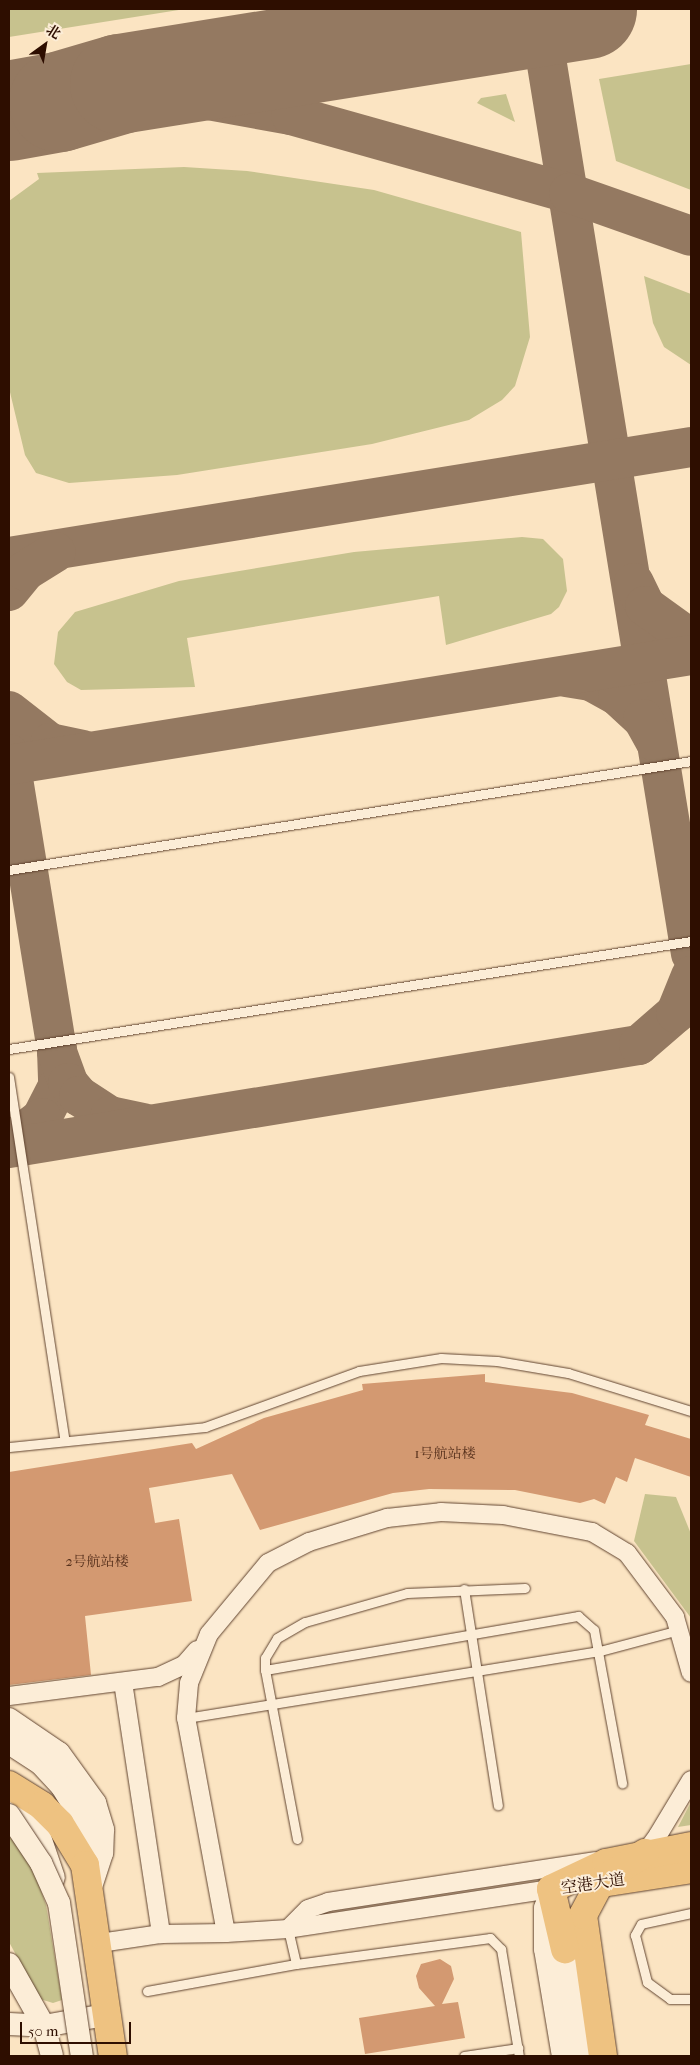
<!DOCTYPE html>
<html>
<head>
<meta charset="utf-8">
<style>
	body { margin:0 }
	#map { position:relative; width:700px; height:2065px; overflow:hidden; background:#fbe4c2; font-family:"IM FELL French Canon","Noto Serif SC",serif }
	div>[style] { position:absolute }
	[style*='--x'] { left:calc(var(--x)*1px); top:calc(var(--y)*1px); width:calc(var(--w)*1px); rotate:calc(var(--a)*1deg) }
	.green>* { inset:0; background:#c7c28e }
	.taxiway>* { height:40px; margin:-20px; padding:0 20px; transform-origin:20px; border-radius:20px; background:#947961 }
	.runway>* { height:100px; margin:-50px; padding:0 50px; transform-origin:50px; border-radius:50px; background:#947961 }
	.building>* { inset:0; background:#d39971 }
	.roads { filter:drop-shadow(0 0 1px #614430) drop-shadow(0 0 1px #614430) }
	.service>* { height:9px; margin:-4.5px; padding:0 4.5px; transform-origin:4.5px; border-radius:4.5px; background:#fcedd7 }
	.minor>* { height:18px; margin:-9px; padding:0 9px; transform-origin:9px; border-radius:9px; background:#fcedd7 }
	.tertiary>* { height:22px; margin:-11px; padding:0 11px; transform-origin:11px; border-radius:11px; background:#fcedd7 }
	.secondary>* { height:25px; margin:-12.5px; padding:0 12.5px; transform-origin:12.5px; border-radius:12.5px; background:#fcedd7 }
	.primary>* { height:28px; margin:-14px; padding:0 14px; transform-origin:14px; border-radius:14px; background:#eec281 }
	.trunk>* { height:28px; margin:-14px; padding:0 14px; transform-origin:14px; border-radius:14px; background:#eec281 }
	.motorway>* { height:28px; margin:-14px; padding:0 14px; transform-origin:14px; border-radius:14px; background:#eec281 }
	.bridges { filter:drop-shadow(0 0 1px #614430) drop-shadow(0 0 1px #614430) }
	.tertiary-bridge>* { height:22px; margin:-11px; padding:0 11px; transform-origin:11px; border-radius:11px; background:#fcedd7 }
	span { translate:-50% -50%; white-space:nowrap; text-align:center; line-height:1.15; -webkit-text-stroke:4px #fcedd7; paint-order:stroke }
	.number-label { font-size:14px; color:#57311c }
	.number-label span { -webkit-text-stroke-width:0 }
	.street-label { font-size:16px; color:#2e0e00 }
	.frame { position:absolute; inset:0; border:10px solid #2e0e00; pointer-events:none }
	.north { position:absolute; left:20px; top:20px; width:50px; height:50px; -webkit-text-stroke:4px #fcedd7; paint-order:stroke; rotate:32deg; font-size:14px; font-weight:700; line-height:20px; text-align:center; color:#2e0e00 }
	.north::after { content:''; display:block; margin:auto; width:18px; height:22px; background:#2e0e00; clip-path:polygon(50% 0,100% 100%,50% 72%,0 100%) }
	.scale { position:absolute; left:20px; top:2022px; width:111px; height:22px; box-sizing:border-box; border:2px solid #2e0e00; border-top:0; padding-left:6px; font-size:15px; line-height:18px; white-space:nowrap; color:#2e0e00; -webkit-text-stroke:4px #fcedd7; paint-order:stroke }
</style>
</head>
<body>
<div id="map">
	<div class="green">
		<i style="clip-path:polygon(9px 9px,185px 9px,9px 37px)"></i>
		<i style="clip-path:polygon(691px 64px,691px 190px,616px 161px,599px 79px)"></i>
		<i style="clip-path:polygon(506px 94px,515px 122px,477px 103px,481px 98px)"></i>
		<i style="clip-path:polygon(184px 167px,247px 171px,374px 190px,521px 232px,530px 337px,515px 386px,502px 400px,469px 420px,372px 444px,177px 475px,69px 483px,36px 473px,25px 455px,9px 388px,9px 201px,39px 179px,37px 173px)"></i>
		<i style="clip-path:polygon(644px 276px,691px 294px,691px 365px,664px 347px,653px 323px)"></i>
		<i style="clip-path:polygon(522px 537px,543px 539px,563px 559px,567px 591px,559px 607px,551px 614px,446px 645px,439px 596px,187px 638px,195px 687px,81px 690px,67px 682px,54px 664px,58px 632px,75px 612px,179px 581px,354px 552px)"></i>
		<i style="clip-path:polygon(645px 1494px,676px 1497px,691px 1534px,691px 1618px,634px 1541px)"></i>
		<i style="clip-path:polygon(691px 1802px,691px 1825px,678px 1827px)"></i>
		<i style="clip-path:polygon(9px 1827px,36px 1876px,46px 1905px,62px 2000px,53px 2003px,40px 1999px,9px 1942px)"></i>
	</div>
	<div class="taxiway">
		<i style="--x:538;--y:9;--w:957;--a:80.8"></i>
		<i style="--x:120;--y:84;--w:174;--a:10.3"></i>
		<i style="--x:291;--y:115;--w:289;--a:15.7"></i>
		<i style="--x:569;--y:193;--w:129;--a:19.4"></i>
		<i style="--x:9;--y:122;--w:54;--a:-21.8"></i>
		<i style="--x:9;--y:557;--w:691;--a:-9.16"></i>
		<i style="--x:634;--y:583;--w:25;--a:64"></i>
		<i style="--x:645;--y:606;--w:57;--a:35.7"></i>
		<i style="--x:9;--y:591;--w:26;--a:-51"></i>
		<i style="--x:25;--y:571;--w:36;--a:-32"></i>
		<i style="--x:566;--y:677;--w:25;--a:9"></i>
		<i style="--x:591;--y:681;--w:31;--a:29"></i>
		<i style="--x:618;--y:696;--w:34;--a:43"></i>
		<i style="--x:643;--y:719;--w:26;--a:61"></i>
		<i style="--x:9;--y:711;--w:52;--a:38"></i>
		<i style="--x:50;--y:743;--w:34;--a:12"></i>
		<i style="--x:9;--y:754;--w:300;--a:80.8"></i>
		<i style="--x:57;--y:1050;--w:36;--a:88"></i>
		<i style="--x:58;--y:1086;--w:36;--a:117"></i>
		<i style="--x:42;--y:1118;--w:41;--a:142.9"></i>
		<i style="--x:9;--y:765;--w:691;--a:-9.16"></i>
		<i style="--x:57;--y:1052;--w:33;--a:70"></i>
		<i style="--x:68;--y:1083;--w:17;--a:50"></i>
		<i style="--x:79;--y:1096;--w:37;--a:33"></i>
		<i style="--x:110;--y:1116;--w:35;--a:12"></i>
		<i style="--x:9;--y:1148;--w:638;--a:-9.29"></i>
		<i style="--x:639;--y:1045;--w:49;--a:-40.9"></i>
		<i style="--x:676;--y:1013;--w:40;--a:-68"></i>
	</div>
	<div class="runway">
		<i style="--x:9;--y:111;--w:51;--a:-10.2"></i>
		<i style="--x:59;--y:102;--w:64;--a:-16.4"></i>
		<i style="--x:120;--y:84;--w:473;--a:-9.1"></i>
	</div>
	<div class="building">
		<i style="clip-path:polygon(485px 1374px,485px 1382px,572px 1393px,649px 1415px,645px 1425px,691px 1439px,691px 1477px,635px 1458px,627px 1482px,616px 1477px,605px 1504px,594px 1499px,580px 1503px,515px 1490px,429px 1489px,393px 1493px,260px 1530px,232px 1474px,149px 1488px,155px 1523px,179px 1519px,192px 1601px,85px 1616px,91px 1675px,9px 1685px,9px 1472px,192px 1443px,196px 1449px,264px 1418px,363px 1390px,362px 1384px)"></i>
		<i style="clip-path:polygon(440px 1959px,451px 1966px,454px 1979px,442px 2004px,458px 2002px,465px 2038px,365px 2054px,359px 2018px,435px 2006px,419px 1988px,416px 1976px,421px 1964px)"></i>
	</div>
	<div class="roads">
		<div class="service">
			<i style="--x:9;--y:870;--w:691;--a:-9.08"></i>
			<i style="--x:9;--y:1049;--w:690;--a:-9"></i>
			<i style="--x:9;--y:1077;--w:368;--a:81.3"></i>
			<i style="--x:9;--y:1447;--w:197;--a:-5.8"></i>
			<i style="--x:205;--y:1427;--w:164;--a:-20"></i>
			<i style="--x:359;--y:1371;--w:83;--a:-9"></i>
			<i style="--x:441;--y:1358;--w:56;--a:3.1"></i>
			<i style="--x:497;--y:1361;--w:72;--a:9.6"></i>
			<i style="--x:568;--y:1373;--w:129;--a:17.2"></i>
			<i style="--x:464;--y:1589;--w:219;--a:81.1"></i>
			<i style="--x:265;--y:1670;--w:318;--a:-9.8"></i>
			<i style="--x:578;--y:1616;--w:21;--a:41"></i>
			<i style="--x:594;--y:1630;--w:156;--a:79.6"></i>
			<i style="--x:186;--y:1718;--w:419;--a:-9.2"></i>
			<i style="--x:600;--y:1651;--w:82;--a:-14.9"></i>
			<i style="--x:297;--y:1839;--w:172;--a:-100.7"></i>
			<i style="--x:265;--y:1670;--w:12;--a:-90"></i>
			<i style="--x:265;--y:1658;--w:23;--a:-59"></i>
			<i style="--x:277;--y:1638;--w:32;--a:-30"></i>
			<i style="--x:305;--y:1622;--w:106;--a:-15.9"></i>
			<i style="--x:407;--y:1593;--w:118;--a:-2.4"></i>
			<i style="--x:691;--y:1913;--w:51;--a:167.6"></i>
			<i style="--x:641;--y:1924;--w:13;--a:119"></i>
			<i style="--x:635;--y:1935;--w:49;--a:75.7"></i>
			<i style="--x:647;--y:1982;--w:29;--a:36"></i>
			<i style="--x:670;--y:1999;--w:21;--a:0"></i>
			<i style="--x:288;--y:1929;--w:36;--a:77"></i>
			<i style="--x:296;--y:1964;--w:196;--a:-7.6"></i>
			<i style="--x:490;--y:1938;--w:16;--a:45"></i>
			<i style="--x:501;--y:1949;--w:109;--a:80.5"></i>
			<i style="--x:147;--y:1991;--w:151;--a:-10.3"></i>
			<i style="--x:464;--y:2056;--w:55;--a:-8.4"></i>
		</div>
		<div class="minor">
			<i style="--x:123;--y:1682;--w:255;--a:81.4"></i>
			<i style="--x:161;--y:1934;--w:65;--a:-0.9"></i>
			<i style="--x:9;--y:1696;--w:150;--a:-7.3"></i>
			<i style="--x:158;--y:1677;--w:29;--a:-25"></i>
			<i style="--x:184;--y:1665;--w:20;--a:-49"></i>
			<i style="--x:638;--y:1854;--w:7;--a:-8"></i>
			<i style="--x:645;--y:1853;--w:22;--a:-54"></i>
			<i style="--x:658;--y:1835;--w:64;--a:-59"></i>
			<i style="--x:551;--y:1889;--w:266;--a:171.4"></i>
			<i style="--x:288;--y:1929;--w:62;--a:176.3"></i>
			<i style="--x:226;--y:1933;--w:219;--a:-100.5"></i>
			<i style="--x:186;--y:1718;--w:35;--a:-85"></i>
			<i style="--x:189;--y:1683;--w:53;--a:-67.8"></i>
			<i style="--x:209;--y:1634;--w:92;--a:-50.3"></i>
			<i style="--x:268;--y:1563;--w:46;--a:-27.1"></i>
			<i style="--x:309;--y:1542;--w:82;--a:-17.1"></i>
			<i style="--x:387;--y:1518;--w:54;--a:-6.3"></i>
			<i style="--x:441;--y:1512;--w:62;--a:2.8"></i>
			<i style="--x:503;--y:1515;--w:91;--a:10.8"></i>
			<i style="--x:592;--y:1532;--w:41;--a:31"></i>
			<i style="--x:627;--y:1553;--w:80;--a:53.1"></i>
			<i style="--x:675;--y:1617;--w:58;--a:74.1"></i>
			<i style="--x:288;--y:1929;--w:28;--a:-45"></i>
			<i style="--x:308;--y:1909;--w:21;--a:-19"></i>
			<i style="--x:328;--y:1902;--w:270;--a:-8.7"></i>
			<i style="--x:100;--y:1943;--w:62;--a:-8.4"></i>
		</div>
		<div class="tertiary">
			<i style="--x:9;--y:1719;--w:60;--a:34.2"></i>
			<i style="--x:59;--y:1753;--w:62;--a:54.2"></i>
			<i style="--x:95;--y:1803;--w:28;--a:73"></i>
			<i style="--x:103;--y:1830;--w:23;--a:92"></i>
			<i style="--x:102;--y:1853;--w:35;--a:108"></i>
			<i style="--x:9;--y:1743;--w:37;--a:33"></i>
			<i style="--x:40;--y:1763;--w:33;--a:47"></i>
			<i style="--x:62;--y:1787;--w:47;--a:58"></i>
			<i style="--x:87;--y:1827;--w:25;--a:78"></i>
			<i style="--x:9;--y:1792;--w:52;--a:54.5"></i>
			<i style="--x:39;--y:1834;--w:46;--a:71.2"></i>
			<i style="--x:551;--y:1890;--w:19;--a:108"></i>
			<i style="--x:545;--y:1908;--w:41;--a:90"></i>
			<i style="--x:545;--y:1949;--w:109;--a:80.5"></i>
			<i style="--x:9;--y:1964;--w:71;--a:60.6"></i>
			<i style="--x:44;--y:2026;--w:31;--a:75"></i>
			<i style="--x:9;--y:2024;--w:35;--a:3"></i>
			<i style="--x:44;--y:2026;--w:62;--a:-10.2"></i>
		</div>
		<div class="secondary">
			<i style="--x:565;--y:1949;--w:109;--a:80.5"></i>
		</div>
		<div class="primary">
			<i style="--x:602;--y:1883;--w:90;--a:-8.9"></i>
			<i style="--x:551;--y:1889;--w:61;--a:-25.3"></i>
			<i style="--x:606;--y:1863;--w:87;--a:-11.3"></i>
			<i style="--x:603;--y:2056;--w:142;--a:-98.1"></i>
			<i style="--x:583;--y:1915;--w:40;--a:-62"></i>
			<i style="--x:602;--y:1880;--w:51;--a:-32.1"></i>
		</div>
		<div class="trunk">
			<i style="--x:9;--y:1785;--w:39;--a:32"></i>
			<i style="--x:42;--y:1806;--w:25;--a:45"></i>
			<i style="--x:60;--y:1824;--w:48;--a:58.6"></i>
			<i style="--x:85;--y:1865;--w:193;--a:81.7"></i>
		</div>
		<div class="motorway">
			<i style="--x:551;--y:1889;--w:62;--a:76.9"></i>
		</div>
	</div>
	<div class="bridges">
		<div class="tertiary-bridge">
			<i style="--x:9;--y:1815;--w:58;--a:56.3"></i>
			<i style="--x:41;--y:1863;--w:44;--a:65.8"></i>
			<i style="--x:59;--y:1903;--w:155;--a:81.5"></i>
		</div>
	</div>
	<div class="number-label">
		<span style="left:445px;top:1454px">1号航站楼</span>
		<span style="left:97px;top:1562px">2号航站楼</span>
	</div>
	<div class="street-label">
		<span style="left:593px;top:1884px;rotate:-8deg">空港大道</span>
	</div>
	<div class="frame"></div>
	<div class="north">北</div>
	<div class="scale">50 m</div>
</div>
</body>
</html>
